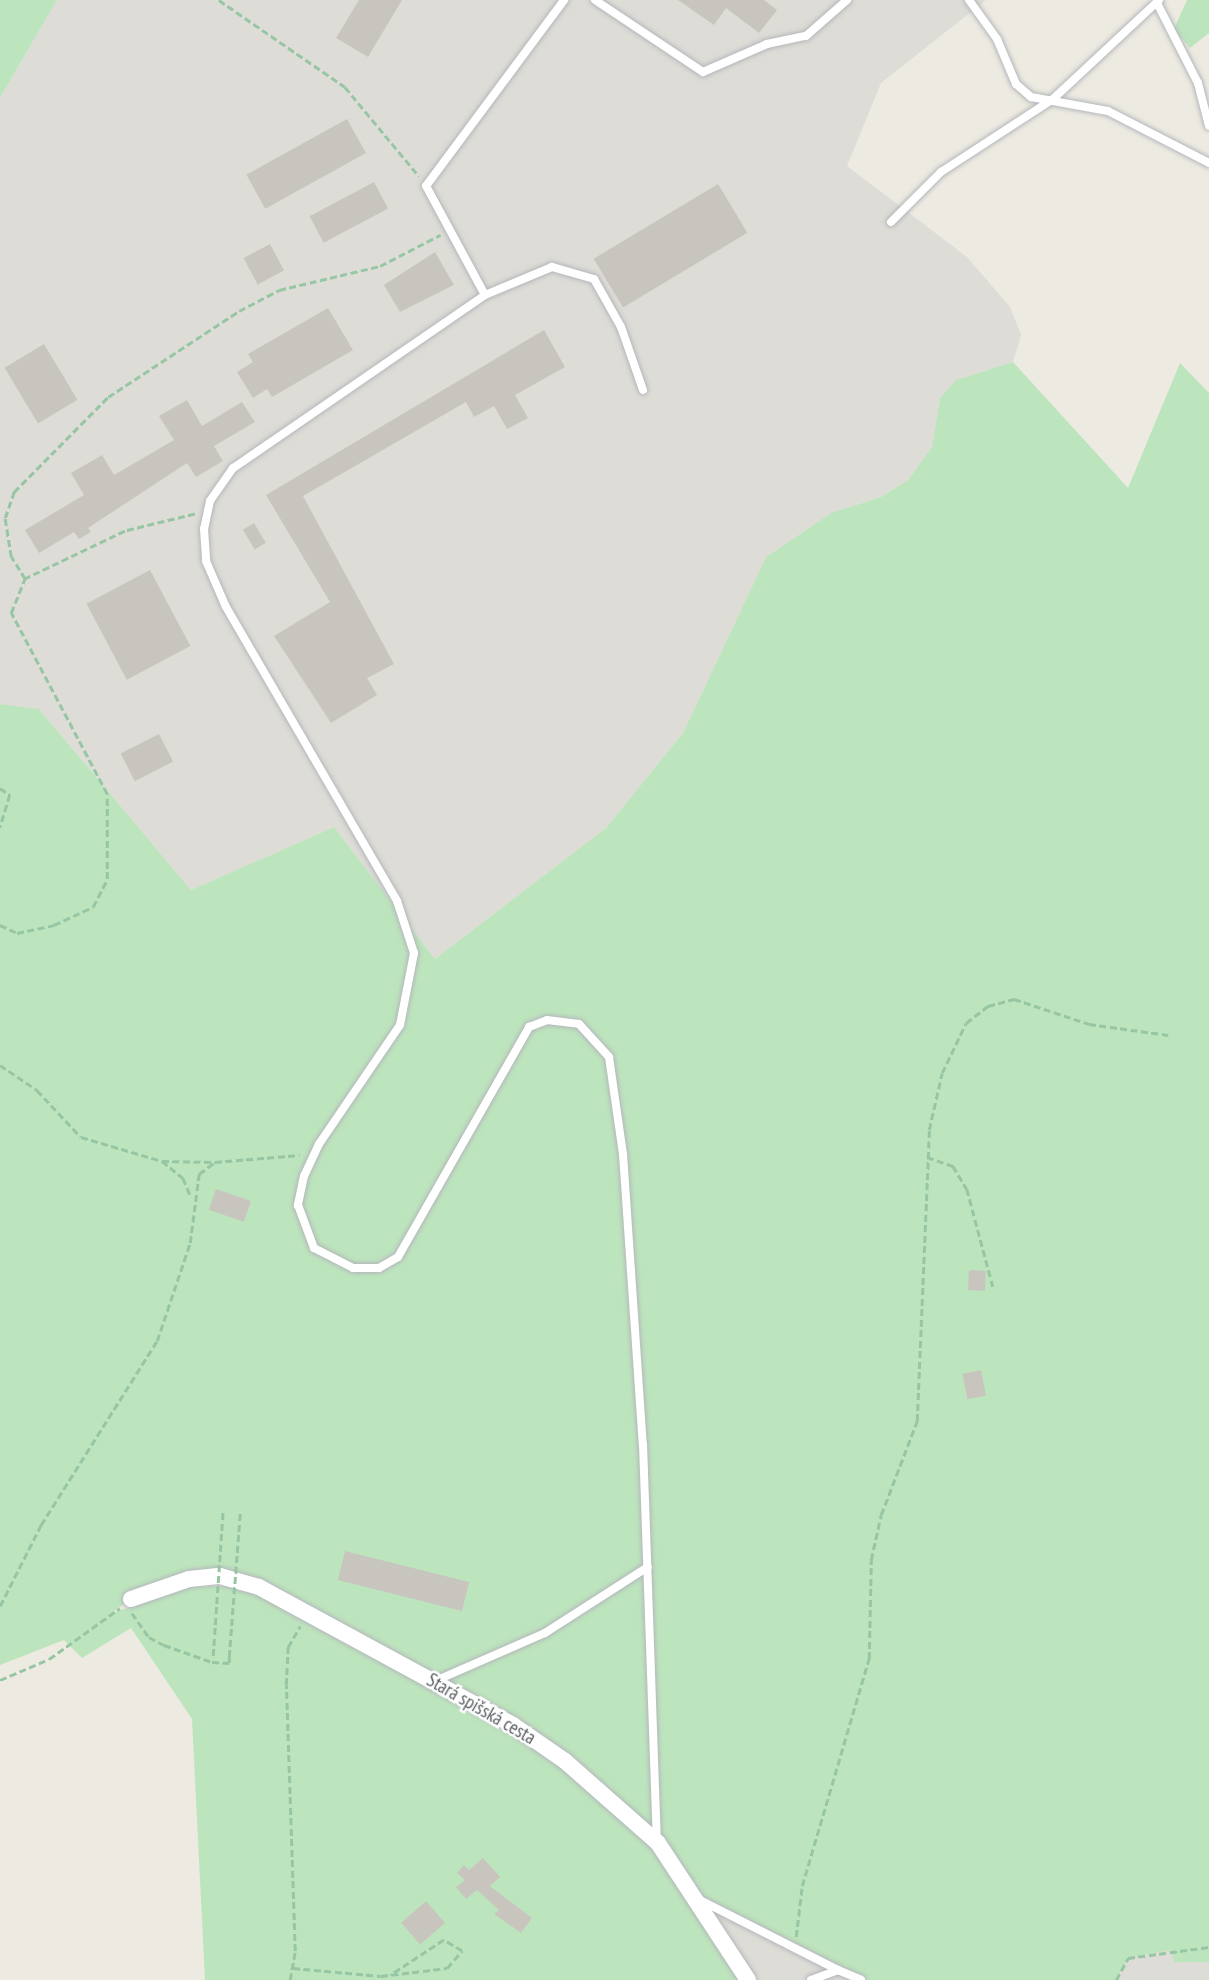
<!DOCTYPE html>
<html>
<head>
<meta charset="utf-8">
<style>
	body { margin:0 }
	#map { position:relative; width:1209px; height:1980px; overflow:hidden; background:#edeae1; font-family:"PT Sans Narrow",sans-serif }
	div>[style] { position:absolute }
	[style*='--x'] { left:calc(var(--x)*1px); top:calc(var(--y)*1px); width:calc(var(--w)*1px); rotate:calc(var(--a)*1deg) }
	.industrial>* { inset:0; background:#dedcd6 }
	.green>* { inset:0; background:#bde5bd }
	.building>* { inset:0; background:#c8c5be; transform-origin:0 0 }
	.path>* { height:2.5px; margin-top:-1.25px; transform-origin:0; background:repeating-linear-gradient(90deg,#96c6a3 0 7px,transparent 0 10.5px) }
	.roads { filter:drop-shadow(0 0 2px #b4b7bc) drop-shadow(0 0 2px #b4b7bc) }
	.service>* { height:8px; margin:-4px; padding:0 4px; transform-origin:4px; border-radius:4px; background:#fff }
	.minor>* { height:16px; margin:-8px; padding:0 8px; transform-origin:8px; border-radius:8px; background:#fff }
	.path-bridge>* { height:2.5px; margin-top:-1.25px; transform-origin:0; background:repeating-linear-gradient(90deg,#96c6a3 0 7px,transparent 0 10.5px) }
	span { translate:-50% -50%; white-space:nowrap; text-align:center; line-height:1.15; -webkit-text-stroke:5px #fff; paint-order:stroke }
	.street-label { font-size:19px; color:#5a5e62 }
</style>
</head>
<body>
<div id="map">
	<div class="industrial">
		<i style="clip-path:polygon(57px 0,986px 0,881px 83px,847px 166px,967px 257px,1010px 307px,1021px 335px,1013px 362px,956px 380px,940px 398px,932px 447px,908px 480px,881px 497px,831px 513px,766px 557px,683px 733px,606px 828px,435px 959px,334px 827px,191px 890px,40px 710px,0 704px,0 98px)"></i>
		<i style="clip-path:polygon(690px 1895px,861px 1980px,748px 1980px)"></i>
		<i style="clip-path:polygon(1170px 1941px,1174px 1962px,1209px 1962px,1209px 1980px,1116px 1980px,1128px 1958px)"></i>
	</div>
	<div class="green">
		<i style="clip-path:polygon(0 0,57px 0,0 98px)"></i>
		<i style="clip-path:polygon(1187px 0,1209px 0,1209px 33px,1190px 48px,1174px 29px)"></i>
		<i style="clip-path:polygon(evenodd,1013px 362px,1128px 488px,1180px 363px,1209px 393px,1209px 1962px,1174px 1962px,1171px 1950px,1128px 1958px,1116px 1980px,861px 1980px,692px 1896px,748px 1980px,205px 1980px,192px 1719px,131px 1628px,82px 1658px,64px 1640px,0 1665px,0 704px,39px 709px,191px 890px,334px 827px,435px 959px,606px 828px,683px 733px,766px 557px,831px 513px,881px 497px,908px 480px,932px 447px,940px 398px,956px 380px,1013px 362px,263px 1582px,312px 1614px,240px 1587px,218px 1586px,189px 1587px,112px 1613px,148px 1585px,263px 1582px)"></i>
	</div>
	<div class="building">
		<i style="clip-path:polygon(359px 0,402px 0,368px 57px,336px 38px)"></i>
		<i style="clip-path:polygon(678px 0,764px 0,777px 10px,759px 33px,726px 8px,714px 25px)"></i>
		<i style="left:347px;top:119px;width:39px;height:115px;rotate:61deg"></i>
		<i style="left:374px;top:182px;width:30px;height:73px;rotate:62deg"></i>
		<i style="left:718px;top:184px;width:57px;height:145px;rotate:59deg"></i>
		<i style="left:270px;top:244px;width:30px;height:30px;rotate:62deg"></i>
		<i style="clip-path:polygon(435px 252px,454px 285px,400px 312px,384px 285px)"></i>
		<i style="clip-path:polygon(328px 308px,353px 350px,272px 397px,267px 389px,253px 398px,237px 372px,253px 362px,248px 354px)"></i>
		<i style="clip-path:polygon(544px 330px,565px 367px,515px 395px,528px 418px,507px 429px,494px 406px,474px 417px,466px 402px,303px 496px,394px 664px,367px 678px,377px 695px,331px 723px,274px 636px,330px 602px,266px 495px)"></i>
		<i style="left:44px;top:344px;width:65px;height:46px;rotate:59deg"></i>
		<i style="clip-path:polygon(187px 400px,202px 426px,242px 402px,255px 422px,214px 446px,223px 461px,196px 477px,187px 463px,88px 528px,91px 532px,79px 539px,74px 532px,39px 553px,25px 530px,84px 495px,71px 473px,102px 455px,114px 475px,174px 440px,159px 416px)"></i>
		<i style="left:254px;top:523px;width:23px;height:13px;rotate:59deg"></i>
		<i style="left:150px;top:570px;width:86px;height:72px;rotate:62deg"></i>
		<i style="left:159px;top:734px;width:31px;height:43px;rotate:63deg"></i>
		<i style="left:216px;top:1189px;width:37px;height:22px;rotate:19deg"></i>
		<i style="left:969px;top:1270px;width:17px;height:20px;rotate:3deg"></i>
		<i style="left:981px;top:1370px;width:26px;height:19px;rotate:79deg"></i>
		<i style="left:345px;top:1551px;width:128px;height:30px;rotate:14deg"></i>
		<i style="clip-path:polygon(483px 1858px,500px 1877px,490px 1886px,532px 1918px,521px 1933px,494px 1914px,499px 1910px,477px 1890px,466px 1899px,456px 1887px,465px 1880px,457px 1873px,464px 1865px,469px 1870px)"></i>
		<i style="left:426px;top:1901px;width:29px;height:33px;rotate:49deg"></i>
	</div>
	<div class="path">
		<i style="--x:219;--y:0;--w:153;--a:34.6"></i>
		<i style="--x:345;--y:87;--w:116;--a:50.3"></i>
		<i style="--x:195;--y:514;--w:72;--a:166.3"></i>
		<i style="--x:125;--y:531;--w:111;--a:154.4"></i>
		<i style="--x:25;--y:579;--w:26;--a:-122"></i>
		<i style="--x:11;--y:557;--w:39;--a:-99"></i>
		<i style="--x:5;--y:518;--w:28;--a:-71"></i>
		<i style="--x:14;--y:492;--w:134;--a:-45.3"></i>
		<i style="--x:108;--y:397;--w:157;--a:-33.3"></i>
		<i style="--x:239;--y:311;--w:45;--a:-27.7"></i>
		<i style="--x:279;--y:290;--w:104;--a:-13.4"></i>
		<i style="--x:380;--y:266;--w:68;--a:-27.3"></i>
		<i style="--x:0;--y:788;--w:12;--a:35"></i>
		<i style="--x:10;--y:795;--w:34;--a:107"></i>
		<i style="--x:0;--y:925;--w:19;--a:25"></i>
		<i style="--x:17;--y:933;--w:38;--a:-12"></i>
		<i style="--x:54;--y:925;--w:43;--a:-24.8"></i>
		<i style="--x:93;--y:907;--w:31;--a:-63"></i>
		<i style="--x:107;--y:879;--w:85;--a:-90"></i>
		<i style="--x:107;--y:794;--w:205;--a:-117.9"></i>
		<i style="--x:11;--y:613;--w:37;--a:-68"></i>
		<i style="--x:0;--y:1065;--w:45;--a:34"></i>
		<i style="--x:37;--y:1090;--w:64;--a:46.9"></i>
		<i style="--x:81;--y:1137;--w:84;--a:16.5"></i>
		<i style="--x:162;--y:1161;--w:27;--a:39"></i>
		<i style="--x:183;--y:1178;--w:21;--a:67"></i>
		<i style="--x:927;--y:1157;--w:28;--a:19"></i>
		<i style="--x:953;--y:1166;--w:27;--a:59"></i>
		<i style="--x:967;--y:1189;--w:101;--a:75.1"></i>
		<i style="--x:162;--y:1161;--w:53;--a:1.1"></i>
		<i style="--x:0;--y:1606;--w:91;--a:-63.2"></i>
		<i style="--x:41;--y:1525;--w:218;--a:-57.8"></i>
		<i style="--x:157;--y:1341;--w:103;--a:-71.4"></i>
		<i style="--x:190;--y:1243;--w:70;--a:-82.6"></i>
		<i style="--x:199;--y:1174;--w:20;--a:-37"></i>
		<i style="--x:215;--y:1162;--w:85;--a:-4.7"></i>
		<i style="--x:132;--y:1613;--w:29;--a:55"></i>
		<i style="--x:149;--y:1637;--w:17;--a:28"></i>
		<i style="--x:164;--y:1645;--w:51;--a:19.5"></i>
		<i style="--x:212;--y:1662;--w:17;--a:3"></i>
		<i style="--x:229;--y:1663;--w:6;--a:-90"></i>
		<i style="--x:0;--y:1680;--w:53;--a:-23.2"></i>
		<i style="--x:49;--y:1659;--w:87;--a:-35.7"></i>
		<i style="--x:796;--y:1937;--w:51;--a:-83.3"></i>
		<i style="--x:802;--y:1886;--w:237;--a:-73.6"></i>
		<i style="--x:869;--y:1659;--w:99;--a:-88.8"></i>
		<i style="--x:871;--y:1560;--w:46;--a:-77.5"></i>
		<i style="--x:881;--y:1515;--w:101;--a:-69"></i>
		<i style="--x:917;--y:1421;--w:291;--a:-87.6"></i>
		<i style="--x:929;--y:1130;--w:58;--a:-77.2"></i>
		<i style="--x:942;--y:1073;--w:55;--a:-64.4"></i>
		<i style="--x:966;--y:1023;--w:28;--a:-38"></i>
		<i style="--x:988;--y:1006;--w:27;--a:-15"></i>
		<i style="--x:1014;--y:999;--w:79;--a:18.4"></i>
		<i style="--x:1089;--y:1024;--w:80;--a:7.9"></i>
		<i style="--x:293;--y:1968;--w:88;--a:5.2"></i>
		<i style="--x:381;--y:1976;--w:42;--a:-6.8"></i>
		<i style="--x:423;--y:1971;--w:24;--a:-7"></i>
		<i style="--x:447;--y:1968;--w:23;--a:-49"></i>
		<i style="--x:462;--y:1951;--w:21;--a:-149"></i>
		<i style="--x:444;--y:1940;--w:64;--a:146.6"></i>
		<i style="--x:290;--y:1980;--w:29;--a:-80"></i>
		<i style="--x:295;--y:1951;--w:266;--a:-91.9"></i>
		<i style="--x:286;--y:1685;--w:38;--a:-87"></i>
		<i style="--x:288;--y:1647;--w:24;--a:-60"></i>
		<i style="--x:1116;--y:1980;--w:25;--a:-61"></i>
		<i style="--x:1128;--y:1958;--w:82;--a:-7.7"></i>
	</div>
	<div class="roads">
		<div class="service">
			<i style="--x:595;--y:0;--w:130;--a:33.7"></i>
			<i style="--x:703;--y:72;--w:70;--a:-23.6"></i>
			<i style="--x:767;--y:44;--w:40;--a:-12"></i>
			<i style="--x:806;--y:36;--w:55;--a:-41.3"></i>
			<i style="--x:969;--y:0;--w:48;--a:54.3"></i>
			<i style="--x:997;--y:39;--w:49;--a:67.1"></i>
			<i style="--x:1016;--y:84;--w:20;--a:41"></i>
			<i style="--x:1031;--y:97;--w:78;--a:10.3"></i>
			<i style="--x:1108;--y:111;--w:114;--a:27.2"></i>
			<i style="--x:1157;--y:3;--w:90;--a:62.9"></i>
			<i style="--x:1198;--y:83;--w:44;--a:75.7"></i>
			<i style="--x:891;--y:222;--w:71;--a:-45"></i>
			<i style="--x:941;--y:172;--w:134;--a:-33.1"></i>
			<i style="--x:1053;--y:99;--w:145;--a:-43"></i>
			<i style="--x:485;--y:295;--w:124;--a:-118.4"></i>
			<i style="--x:426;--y:186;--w:232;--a:-53.4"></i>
			<i style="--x:643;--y:390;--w:67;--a:-109.2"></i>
			<i style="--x:621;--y:327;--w:55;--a:-119.4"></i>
			<i style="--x:594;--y:279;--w:44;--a:-164.1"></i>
			<i style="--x:552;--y:267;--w:73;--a:157.3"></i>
			<i style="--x:485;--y:295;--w:306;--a:145.5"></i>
			<i style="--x:233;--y:468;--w:40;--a:124.9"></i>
			<i style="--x:210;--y:501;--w:29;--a:102"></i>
			<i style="--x:204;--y:529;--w:32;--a:86"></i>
			<i style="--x:206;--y:561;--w:50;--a:66.5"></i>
			<i style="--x:226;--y:607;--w:340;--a:59.8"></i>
			<i style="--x:397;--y:901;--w:55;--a:71.9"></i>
			<i style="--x:414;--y:953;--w:73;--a:101"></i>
			<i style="--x:400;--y:1025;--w:144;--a:124.2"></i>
			<i style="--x:319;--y:1144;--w:35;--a:115"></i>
			<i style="--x:304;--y:1176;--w:30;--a:102"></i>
			<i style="--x:298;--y:1205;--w:46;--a:69.6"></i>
			<i style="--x:314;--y:1248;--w:44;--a:27.1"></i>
			<i style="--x:353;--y:1268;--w:26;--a:0"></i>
			<i style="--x:379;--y:1268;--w:22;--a:-30"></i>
			<i style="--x:398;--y:1257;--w:265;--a:-60.3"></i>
			<i style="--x:529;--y:1027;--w:19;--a:-21"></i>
			<i style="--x:547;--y:1020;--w:32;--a:7"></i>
			<i style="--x:579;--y:1024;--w:45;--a:47.7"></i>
			<i style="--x:609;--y:1057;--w:98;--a:81.8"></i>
			<i style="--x:623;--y:1154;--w:291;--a:86.1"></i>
			<i style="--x:643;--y:1444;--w:398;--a:88"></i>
			<i style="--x:435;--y:1681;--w:120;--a:-23.6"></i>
			<i style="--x:545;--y:1633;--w:122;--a:-32.7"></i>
			<i style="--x:700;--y:1900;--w:155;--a:26.9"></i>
			<i style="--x:811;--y:1980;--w:29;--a:-20"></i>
			<i style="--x:838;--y:1970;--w:25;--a:23"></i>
		</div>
		<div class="minor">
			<i style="--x:131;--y:1599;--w:61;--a:-19"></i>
			<i style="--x:189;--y:1579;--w:31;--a:-6"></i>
			<i style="--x:220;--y:1576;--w:41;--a:15.8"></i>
			<i style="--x:259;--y:1587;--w:289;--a:28.5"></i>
			<i style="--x:513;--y:1725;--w:63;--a:34.7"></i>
			<i style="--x:565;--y:1761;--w:124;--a:41.4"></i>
			<i style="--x:658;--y:1843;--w:164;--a:56.7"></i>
		</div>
	</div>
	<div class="path-bridge">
		<i style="--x:213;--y:1656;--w:145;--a:-86.1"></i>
		<i style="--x:229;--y:1657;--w:144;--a:-85.6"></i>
	</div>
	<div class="street-label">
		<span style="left:481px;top:1709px;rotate:30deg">Stará spišská cesta</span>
	</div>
</div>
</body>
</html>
